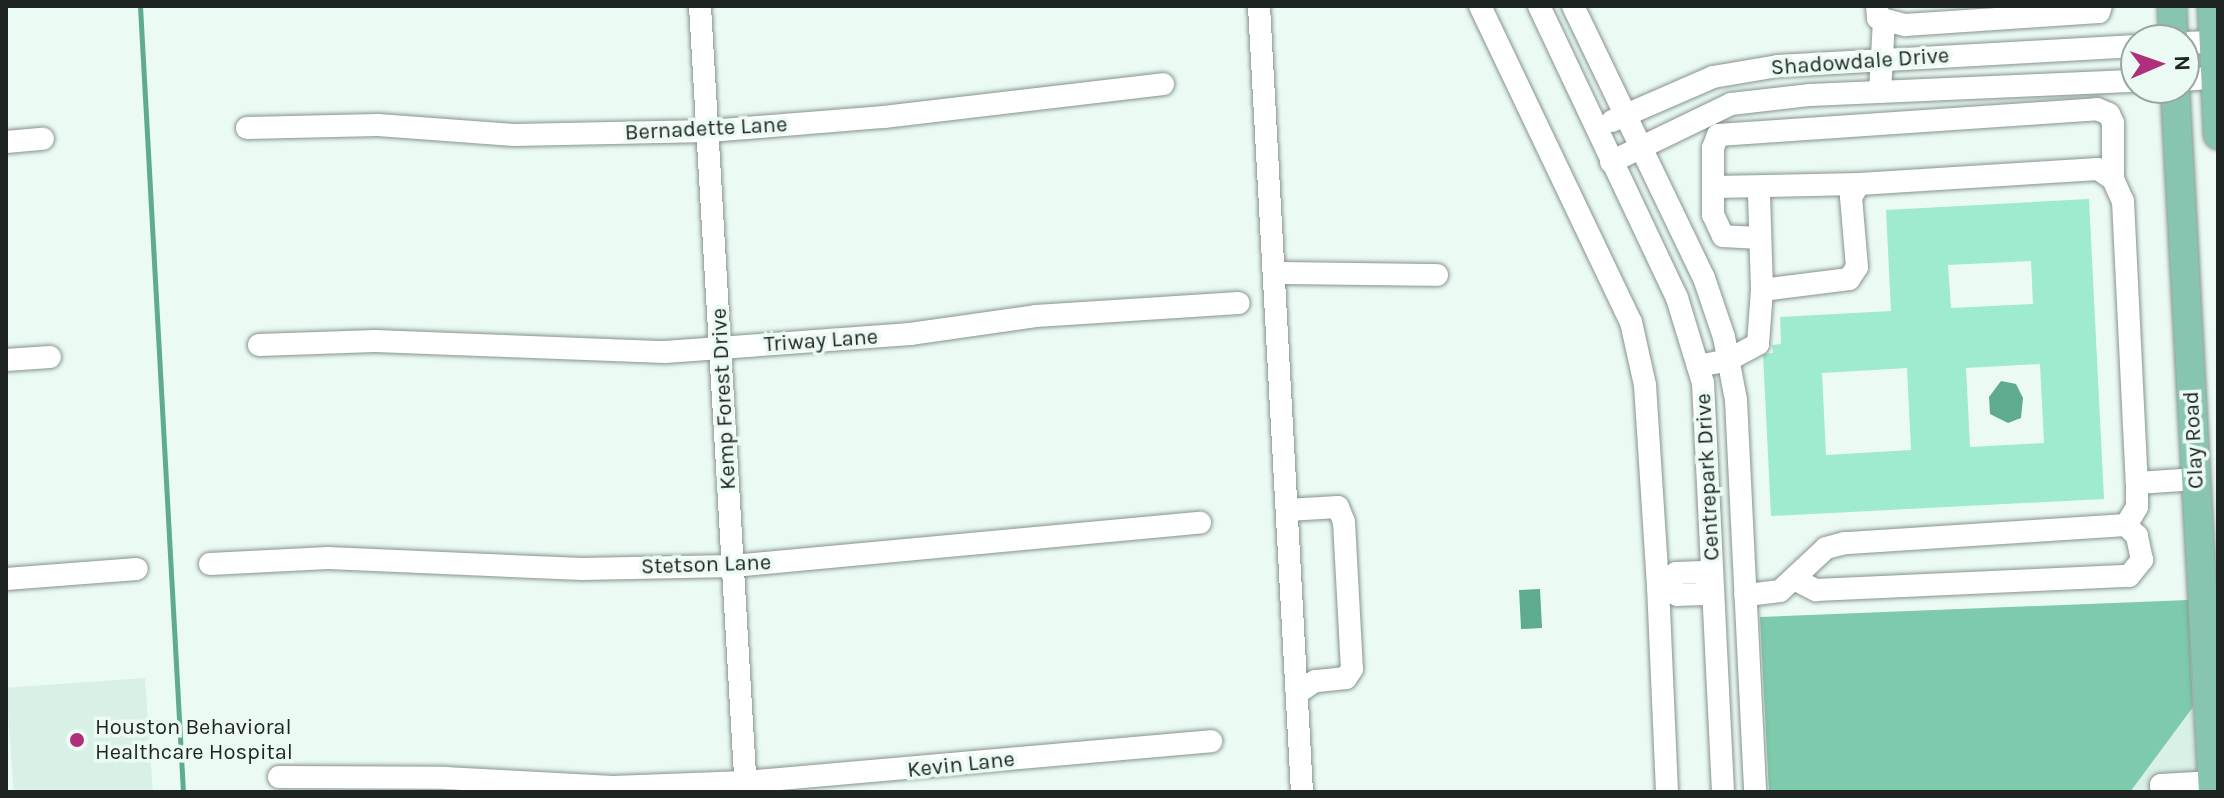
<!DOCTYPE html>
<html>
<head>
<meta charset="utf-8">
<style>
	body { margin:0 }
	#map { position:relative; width:2224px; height:798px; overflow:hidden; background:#ebfbf4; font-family:Karla,sans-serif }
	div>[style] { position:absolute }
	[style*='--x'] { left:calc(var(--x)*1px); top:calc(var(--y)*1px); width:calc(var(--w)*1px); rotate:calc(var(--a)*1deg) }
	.built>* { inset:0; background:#d8f0e6; transform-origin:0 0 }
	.forest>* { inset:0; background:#7dcaad }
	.water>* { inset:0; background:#5fab8f; transform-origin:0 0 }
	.stream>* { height:5px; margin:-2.5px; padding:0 2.5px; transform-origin:2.5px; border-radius:2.5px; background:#5fab8f }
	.building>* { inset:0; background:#9eebcd }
	.roads { filter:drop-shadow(0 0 2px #85938d) drop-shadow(0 0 2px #85938d) }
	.minor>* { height:22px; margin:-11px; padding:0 11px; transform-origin:11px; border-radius:11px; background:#fff }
	.major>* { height:28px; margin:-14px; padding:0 14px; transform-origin:14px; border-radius:14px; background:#88c5b1 }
	.dots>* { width:22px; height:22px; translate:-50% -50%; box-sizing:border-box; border:4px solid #ebfbf4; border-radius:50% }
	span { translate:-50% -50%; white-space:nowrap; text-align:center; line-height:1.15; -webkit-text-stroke:7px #ebfbf4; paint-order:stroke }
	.street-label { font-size:22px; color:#1e2421 }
	.poi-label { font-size:22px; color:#1e2421 }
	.left { translate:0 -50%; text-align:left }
	.frame { position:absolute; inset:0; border:8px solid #1e2421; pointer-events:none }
	.north { position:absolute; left:2120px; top:24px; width:80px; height:80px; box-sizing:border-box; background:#ebfbf4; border:2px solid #99a5a0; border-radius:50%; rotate:88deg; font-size:22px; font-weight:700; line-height:32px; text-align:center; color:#1e2421 }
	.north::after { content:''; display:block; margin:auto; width:28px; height:36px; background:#af2f7c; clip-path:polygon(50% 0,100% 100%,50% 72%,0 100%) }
</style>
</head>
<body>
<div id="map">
	<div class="built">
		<i style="left:145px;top:678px;width:114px;height:139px;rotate:86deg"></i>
		<i style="clip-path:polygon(2193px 707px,2198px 792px,2130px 792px,2132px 782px)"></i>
	</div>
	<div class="forest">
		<i style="clip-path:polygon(2188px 600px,2193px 707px,2130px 792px,1769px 792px,1760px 617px)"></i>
	</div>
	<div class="water">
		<i style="clip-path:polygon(2001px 381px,2016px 384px,2023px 398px,2021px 418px,2008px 423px,1990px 414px,1989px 397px)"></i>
		<i style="left:1540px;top:589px;width:39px;height:21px;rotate:87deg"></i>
	</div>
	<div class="stream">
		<i style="--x:140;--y:6;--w:787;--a:86.87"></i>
	</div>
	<div class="building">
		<i style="clip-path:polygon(evenodd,2089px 199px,2104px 499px,1771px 516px,1763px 354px,1773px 353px,1772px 345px,1781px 344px,1780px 317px,1891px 311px,1886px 210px,2089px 199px,2031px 261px,2033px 304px,1951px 308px,1948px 265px,2031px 261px,2089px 199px,2040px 364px,2044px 443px,1970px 447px,1966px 368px,2040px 364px,2089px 199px,1907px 368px,1911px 450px,1826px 455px,1822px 373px,1907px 368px)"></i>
	</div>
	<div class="roads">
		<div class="minor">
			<i style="--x:700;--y:6;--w:787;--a:86.65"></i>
			<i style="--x:1259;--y:6;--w:787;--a:86.87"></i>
			<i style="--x:1480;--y:6;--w:350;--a:64.5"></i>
			<i style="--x:1631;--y:322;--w:65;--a:77.5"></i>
			<i style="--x:1645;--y:385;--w:202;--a:86.3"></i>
			<i style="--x:1539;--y:6;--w:323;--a:64.7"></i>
			<i style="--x:1677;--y:298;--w:89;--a:73"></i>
			<i style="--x:1703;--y:383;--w:409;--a:87.2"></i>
			<i style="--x:1573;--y:6;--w:302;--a:64.3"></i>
			<i style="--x:1704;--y:278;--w:62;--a:71.3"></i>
			<i style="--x:1724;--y:337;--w:64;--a:79.2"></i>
			<i style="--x:1736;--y:400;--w:392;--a:87.2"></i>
			<i style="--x:1877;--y:6;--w:12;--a:85"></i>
			<i style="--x:1878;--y:18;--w:28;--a:15"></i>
			<i style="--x:1905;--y:25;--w:194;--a:-3.8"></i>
			<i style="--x:2099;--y:12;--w:6;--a:-72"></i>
			<i style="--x:2184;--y:43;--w:34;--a:-2"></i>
			<i style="--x:2184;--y:80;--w:34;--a:-5"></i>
			<i style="--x:1880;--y:92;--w:71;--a:-86.8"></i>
			<i style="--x:1612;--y:121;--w:110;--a:-23.5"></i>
			<i style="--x:1713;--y:77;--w:66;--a:-9.6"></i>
			<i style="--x:1778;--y:66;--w:359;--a:-3.2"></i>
			<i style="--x:247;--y:128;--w:131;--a:-1.3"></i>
			<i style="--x:378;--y:125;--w:136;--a:4.2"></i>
			<i style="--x:514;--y:135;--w:195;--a:-1.2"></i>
			<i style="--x:709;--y:131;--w:176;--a:-4.6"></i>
			<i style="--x:884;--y:117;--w:281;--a:-6.7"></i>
			<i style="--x:6;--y:142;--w:37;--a:-5"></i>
			<i style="--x:1611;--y:162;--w:133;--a:-25.8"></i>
			<i style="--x:1731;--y:104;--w:80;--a:-6.5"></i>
			<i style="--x:1810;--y:95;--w:326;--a:-2.5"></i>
			<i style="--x:1714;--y:187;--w:52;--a:-1.1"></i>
			<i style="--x:1759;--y:238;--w:36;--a:-177"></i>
			<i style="--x:1723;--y:236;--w:23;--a:-115"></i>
			<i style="--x:1713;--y:215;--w:67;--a:-90"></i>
			<i style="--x:1713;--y:148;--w:14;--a:-69"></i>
			<i style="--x:1718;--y:135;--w:380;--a:-3.9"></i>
			<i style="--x:2097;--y:109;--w:13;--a:23"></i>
			<i style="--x:2109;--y:114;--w:10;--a:66"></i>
			<i style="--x:2113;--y:123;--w:56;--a:90"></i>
			<i style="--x:1274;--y:273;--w:163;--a:0.7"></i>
			<i style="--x:1762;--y:290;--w:98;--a:-91.8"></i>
			<i style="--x:1759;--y:192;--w:9;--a:-41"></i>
			<i style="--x:1766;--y:186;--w:93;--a:-1.2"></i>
			<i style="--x:259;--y:345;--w:116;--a:-2"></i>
			<i style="--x:375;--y:341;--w:290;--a:2.2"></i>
			<i style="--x:665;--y:352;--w:246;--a:-4.2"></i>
			<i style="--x:910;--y:334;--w:127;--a:-8.1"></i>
			<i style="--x:1036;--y:316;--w:203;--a:-3.7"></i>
			<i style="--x:6;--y:360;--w:44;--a:-3.9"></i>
			<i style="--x:1698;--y:366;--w:31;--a:-11"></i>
			<i style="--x:1728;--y:360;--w:34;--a:-28"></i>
			<i style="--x:1758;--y:344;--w:54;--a:-85.8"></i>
			<i style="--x:1762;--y:290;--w:88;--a:-7.2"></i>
			<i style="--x:1849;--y:279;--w:14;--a:-56"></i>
			<i style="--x:1857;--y:267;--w:70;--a:-94.9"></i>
			<i style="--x:1851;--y:197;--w:15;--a:-58"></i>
			<i style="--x:1859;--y:184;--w:239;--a:-3.6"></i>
			<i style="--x:2098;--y:169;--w:18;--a:34"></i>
			<i style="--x:2113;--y:179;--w:24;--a:66"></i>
			<i style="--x:2123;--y:201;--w:282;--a:87.2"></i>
			<i style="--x:2137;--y:483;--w:24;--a:90"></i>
			<i style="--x:2137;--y:507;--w:21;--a:121"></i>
			<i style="--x:2126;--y:525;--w:282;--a:176.3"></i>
			<i style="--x:1845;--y:543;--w:20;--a:165"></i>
			<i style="--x:1826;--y:548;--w:63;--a:136.9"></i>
			<i style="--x:1780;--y:591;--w:35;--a:173"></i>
			<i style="--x:2137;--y:483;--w:60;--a:-3.8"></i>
			<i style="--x:1287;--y:510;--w:51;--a:-3.4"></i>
			<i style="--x:1338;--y:507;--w:16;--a:68"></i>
			<i style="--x:1344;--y:522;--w:147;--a:86.9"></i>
			<i style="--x:1352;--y:669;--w:11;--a:124"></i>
			<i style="--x:1346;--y:678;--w:31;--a:174"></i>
			<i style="--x:1315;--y:681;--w:22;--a:146"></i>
			<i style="--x:210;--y:564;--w:118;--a:-2.9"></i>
			<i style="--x:328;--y:558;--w:254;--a:2.5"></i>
			<i style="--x:582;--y:569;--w:151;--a:-1.1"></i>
			<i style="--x:733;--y:566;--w:469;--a:-5.3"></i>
			<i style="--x:1703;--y:572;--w:13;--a:67"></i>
			<i style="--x:1708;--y:584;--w:10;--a:107"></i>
			<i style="--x:1705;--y:594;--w:28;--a:178"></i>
			<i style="--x:1677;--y:595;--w:13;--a:-132"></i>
			<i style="--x:1668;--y:585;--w:14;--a:-56"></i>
			<i style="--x:1676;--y:573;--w:27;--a:-2"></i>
			<i style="--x:6;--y:579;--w:131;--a:-4.4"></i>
			<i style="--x:1794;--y:579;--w:25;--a:27"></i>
			<i style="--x:1816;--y:590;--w:313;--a:-2.6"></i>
			<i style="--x:2129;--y:576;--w:21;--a:-51"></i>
			<i style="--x:2142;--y:560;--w:25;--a:-102"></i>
			<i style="--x:2137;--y:536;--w:16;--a:-135"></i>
			<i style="--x:279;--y:777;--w:166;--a:0.3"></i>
			<i style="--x:445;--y:778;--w:168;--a:3.1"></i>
			<i style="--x:613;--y:787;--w:132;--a:-2.2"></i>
			<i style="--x:745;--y:782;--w:468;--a:-5"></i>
			<i style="--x:1667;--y:792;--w:205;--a:-92.5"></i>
			<i style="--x:1658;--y:587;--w:10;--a:-11"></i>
			<i style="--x:2162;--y:792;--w:7;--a:-98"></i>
			<i style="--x:2161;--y:785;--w:52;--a:-3.3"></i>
		</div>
		<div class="major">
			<i style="--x:2172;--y:6;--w:34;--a:88"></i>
			<i style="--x:2212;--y:6;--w:129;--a:87.3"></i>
			<i style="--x:2175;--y:88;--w:705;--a:86.91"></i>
		</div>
	</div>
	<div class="dots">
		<i style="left:77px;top:740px;background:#af2f7c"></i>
	</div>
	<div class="street-label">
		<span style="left:1860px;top:62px;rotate:-4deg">Shadowdale Drive</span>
		<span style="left:706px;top:129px;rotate:-3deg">Bernadette Lane</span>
		<span style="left:821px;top:341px;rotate:-4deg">Triway Lane</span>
		<span style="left:724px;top:399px;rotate:-93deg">Kemp Forest Drive</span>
		<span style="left:2194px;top:440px;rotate:-93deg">Clay Road</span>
		<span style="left:1708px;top:477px;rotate:-93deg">Centrepark Drive</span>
		<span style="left:706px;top:565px;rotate:-2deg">Stetson Lane</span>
		<span style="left:961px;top:765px;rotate:-6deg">Kevin Lane</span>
	</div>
	<div class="poi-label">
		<span class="left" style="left:95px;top:740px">Houston Behavioral<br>Healthcare Hospital</span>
	</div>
	<div class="frame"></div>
	<div class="north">N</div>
</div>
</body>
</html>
